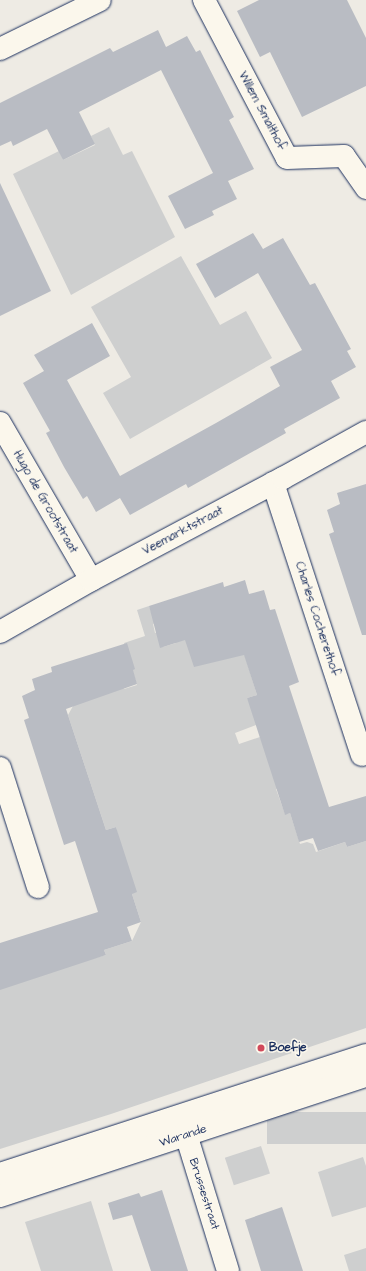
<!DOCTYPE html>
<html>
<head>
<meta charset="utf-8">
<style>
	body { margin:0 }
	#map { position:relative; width:366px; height:1271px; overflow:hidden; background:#eeebe4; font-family:"Architects Daughter",sans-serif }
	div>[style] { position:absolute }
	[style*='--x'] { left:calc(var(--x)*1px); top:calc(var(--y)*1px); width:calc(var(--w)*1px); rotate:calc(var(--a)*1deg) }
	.green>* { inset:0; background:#cecfcf; transform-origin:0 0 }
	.building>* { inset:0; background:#b9bcc3 }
	.roads { filter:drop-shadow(0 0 1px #1b2f5e) drop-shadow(0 0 1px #1b2f5e) }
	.street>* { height:22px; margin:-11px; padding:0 11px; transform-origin:11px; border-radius:11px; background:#fbf7ec }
	.secondary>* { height:22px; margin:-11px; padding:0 11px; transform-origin:11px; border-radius:11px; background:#fbf7ec }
	.dots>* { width:11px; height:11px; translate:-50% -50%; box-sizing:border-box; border:2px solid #fbf7ec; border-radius:50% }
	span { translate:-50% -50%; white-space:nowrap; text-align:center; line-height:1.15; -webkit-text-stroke:3px #fbf7ec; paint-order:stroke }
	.street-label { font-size:12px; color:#1b2f5e }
	.poi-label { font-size:12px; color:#1b2f5e; font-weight:700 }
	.left { translate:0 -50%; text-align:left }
</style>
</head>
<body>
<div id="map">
	<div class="green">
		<i style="clip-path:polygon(109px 127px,123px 155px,132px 151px,175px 237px,71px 295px,13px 174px,59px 151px,63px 160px,95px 145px,91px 136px)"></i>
		<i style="clip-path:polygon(181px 256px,220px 325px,246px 311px,272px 358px,130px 439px,103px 393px,131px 377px,91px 307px)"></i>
		<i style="clip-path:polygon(149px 606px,155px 623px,153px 624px,155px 633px,158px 632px,163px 647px,176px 643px,175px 638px,237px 631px,257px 695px,247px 698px,261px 723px,235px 733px,239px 744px,260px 737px,281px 787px,276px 789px,285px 814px,290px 813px,300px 844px,307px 842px,313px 844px,316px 852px,345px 842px,347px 847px,366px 841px,366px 1028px,111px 1114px,0 1149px,0 984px,106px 955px,104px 950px,132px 941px,141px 922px,132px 894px,116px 827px,106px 830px,68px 715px,73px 706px,122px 684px,124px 689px,137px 685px,124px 643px,145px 636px,137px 610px)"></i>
		<i style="left:366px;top:1112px;width:32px;height:99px;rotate:90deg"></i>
		<i style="left:261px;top:1146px;width:29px;height:38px;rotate:72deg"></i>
		<i style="clip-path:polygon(363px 1157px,366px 1166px,366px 1207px,332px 1217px,318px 1172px)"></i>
		<i style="clip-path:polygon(91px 1201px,113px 1271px,41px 1271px,25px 1222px)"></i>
		<i style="clip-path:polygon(366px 1248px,366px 1271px,349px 1271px,344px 1255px)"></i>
	</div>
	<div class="building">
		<i style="clip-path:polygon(259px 0,347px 0,366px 38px,366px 86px,302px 117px,270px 52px,260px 57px,237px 11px)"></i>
		<i style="clip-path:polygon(158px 30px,166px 47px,187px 36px,196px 52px,200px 50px,234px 117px,229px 120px,254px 169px,228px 181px,237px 199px,212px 211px,214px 215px,185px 229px,168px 196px,213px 173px,161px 70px,79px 112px,95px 144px,63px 160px,47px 129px,13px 146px,11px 141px,0 146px,0 103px,110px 48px,113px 52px)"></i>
		<i style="clip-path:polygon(0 183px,51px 291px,0 316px)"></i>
		<i style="clip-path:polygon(253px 233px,263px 249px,283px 238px,310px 285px,315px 283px,351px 349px,347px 351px,356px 367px,331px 381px,340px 398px,284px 429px,286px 433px,188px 488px,186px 484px,130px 515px,120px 498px,96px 512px,87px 496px,83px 499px,64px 467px,46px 433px,50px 431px,23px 383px,44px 371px,34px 355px,92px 323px,110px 356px,67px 380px,120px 476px,216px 423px,280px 386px,270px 367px,302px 350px,258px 273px,215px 298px,196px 264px)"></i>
		<i style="clip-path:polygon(366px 484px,366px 635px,362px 635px,329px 534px,334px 532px,327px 510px,340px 504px,337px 493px)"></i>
		<i style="clip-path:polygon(245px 580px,249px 594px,264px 590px,270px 610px,275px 609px,299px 682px,289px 686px,329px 807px,366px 796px,366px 841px,347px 847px,345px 842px,318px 851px,313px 838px,299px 842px,290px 813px,285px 815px,247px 698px,257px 695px,244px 655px,194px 667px,185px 640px,160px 648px,149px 606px,223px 582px,224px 587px)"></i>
		<i style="clip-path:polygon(127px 643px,135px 669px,133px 670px,137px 684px,66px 709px,106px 830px,116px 827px,137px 892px,132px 894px,141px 922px,127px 927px,132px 941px,104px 950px,106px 955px,0 990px,0 943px,98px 912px,75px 841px,64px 845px,24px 720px,29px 718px,22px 696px,35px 690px,32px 679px,52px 672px,51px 667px)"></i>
		<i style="clip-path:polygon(162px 1190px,179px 1243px,188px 1271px,151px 1271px,132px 1215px,113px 1220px,108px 1203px,139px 1193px,141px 1197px)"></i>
		<i style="clip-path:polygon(282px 1207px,303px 1271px,261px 1271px,245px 1220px)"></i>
	</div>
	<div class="roads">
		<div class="street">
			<i style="--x:204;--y:0;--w:178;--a:62.3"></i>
			<i style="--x:287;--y:158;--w:57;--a:-2"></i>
			<i style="--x:344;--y:156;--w:39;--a:55"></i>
			<i style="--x:0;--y:49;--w:111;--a:-26.1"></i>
			<i style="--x:0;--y:423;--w:181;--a:59.9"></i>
			<i style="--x:273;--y:483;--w:286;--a:71.9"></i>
			<i style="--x:0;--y:632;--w:105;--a:-29.7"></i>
			<i style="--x:91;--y:580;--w:217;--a:-28"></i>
			<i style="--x:283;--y:478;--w:95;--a:-29"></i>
			<i style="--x:0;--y:768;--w:125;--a:72.3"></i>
			<i style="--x:181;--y:1118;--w:160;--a:72.9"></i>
		</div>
		<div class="secondary">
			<i style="--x:0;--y:1174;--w:385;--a:-18"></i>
			<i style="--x:0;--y:1196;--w:385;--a:-18.2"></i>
		</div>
	</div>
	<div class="dots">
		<i style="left:261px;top:1048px;background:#d1495b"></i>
	</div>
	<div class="street-label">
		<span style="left:262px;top:111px;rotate:62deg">Willem Smalthof</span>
		<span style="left:45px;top:502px;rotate:60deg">Hugo de Grootstraat</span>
		<span style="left:183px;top:531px;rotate:-28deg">Veemarktstraat</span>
		<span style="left:317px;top:619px;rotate:72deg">Charles Cocherethof</span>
		<span style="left:183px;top:1136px;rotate:-18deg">Warande</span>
		<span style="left:204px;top:1194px;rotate:72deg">Brussestraat</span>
	</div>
	<div class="poi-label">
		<span class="left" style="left:269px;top:1048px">Boefje</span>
	</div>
</div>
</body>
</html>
